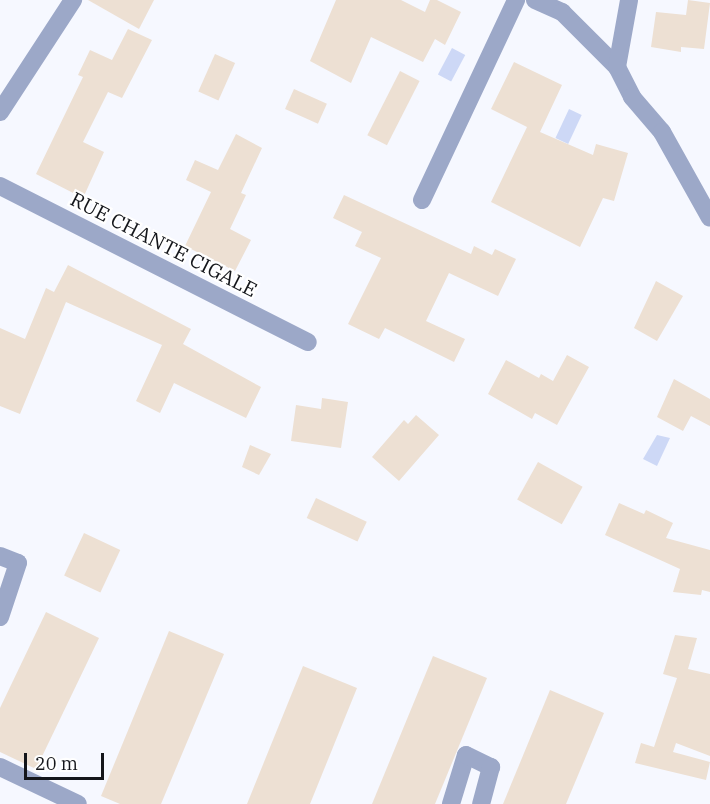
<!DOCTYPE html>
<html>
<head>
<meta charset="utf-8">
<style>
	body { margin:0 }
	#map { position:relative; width:710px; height:804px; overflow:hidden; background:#f6f8ff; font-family:"IBM Plex Serif",serif }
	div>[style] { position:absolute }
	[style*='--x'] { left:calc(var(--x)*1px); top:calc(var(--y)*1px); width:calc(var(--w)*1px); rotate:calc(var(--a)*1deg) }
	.water>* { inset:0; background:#cdd8f6; transform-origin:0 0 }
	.building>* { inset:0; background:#ede0d3; transform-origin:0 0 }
	.minor>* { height:18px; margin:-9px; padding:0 9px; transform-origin:9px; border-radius:9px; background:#9ca8c8 }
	span { translate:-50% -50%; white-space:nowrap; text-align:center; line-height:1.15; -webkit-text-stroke:4.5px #fff; paint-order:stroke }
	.street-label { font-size:20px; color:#14161b }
	.scale { position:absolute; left:24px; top:753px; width:80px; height:27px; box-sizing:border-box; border:3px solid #14161b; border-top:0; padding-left:8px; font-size:18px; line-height:21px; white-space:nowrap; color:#14161b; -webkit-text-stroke:4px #fff; paint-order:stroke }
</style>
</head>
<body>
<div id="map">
	<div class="water">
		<i style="left:452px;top:48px;width:15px;height:30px;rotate:28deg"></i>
		<i style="left:569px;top:109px;width:14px;height:32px;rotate:25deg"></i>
		<i style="clip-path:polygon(657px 435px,670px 438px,657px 466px,643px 459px)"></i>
	</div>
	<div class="building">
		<i style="clip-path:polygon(88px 0,154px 0,139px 29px)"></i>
		<i style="clip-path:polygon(336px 0,401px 0,425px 12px,430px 0,437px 0,461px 12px,445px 45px,435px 39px,423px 62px,371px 37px,351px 83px,310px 61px)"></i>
		<i style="clip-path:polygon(688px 0,710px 3px,704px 49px,681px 47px,681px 52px,651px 47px,656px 12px,686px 15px)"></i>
		<i style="clip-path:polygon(128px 29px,152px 40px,122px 98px,108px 92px,83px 142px,104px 152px,83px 198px,36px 174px,83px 77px,78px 75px,90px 50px,112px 60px)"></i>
		<i style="left:215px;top:54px;width:22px;height:41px;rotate:24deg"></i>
		<i style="clip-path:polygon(514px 62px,562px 85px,540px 132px,593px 155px,596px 144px,628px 153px,614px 201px,603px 198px,580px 247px,491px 202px,527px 127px,491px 109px)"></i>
		<i style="left:400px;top:71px;width:22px;height:72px;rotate:27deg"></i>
		<i style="left:294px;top:89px;width:36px;height:22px;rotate:24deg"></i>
		<i style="clip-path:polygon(236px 134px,262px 148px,241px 193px,246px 195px,230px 229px,251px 240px,235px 271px,185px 246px,211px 192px,186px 180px,195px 160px,218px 170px)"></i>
		<i style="clip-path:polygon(344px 195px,471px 254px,474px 246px,492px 255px,495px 249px,516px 259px,498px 296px,449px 273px,426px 321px,465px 339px,454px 362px,385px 328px,379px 339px,348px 324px,381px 258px,355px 246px,362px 232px,333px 218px)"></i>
		<i style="clip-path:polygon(68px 265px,191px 329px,183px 344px,261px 387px,246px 418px,174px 383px,160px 413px,136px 401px,162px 345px,66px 302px,20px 414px,0 406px,0 328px,25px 339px,46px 288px,54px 292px)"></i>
		<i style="clip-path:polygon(656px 281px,683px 296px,657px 341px,634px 328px)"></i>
		<i style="clip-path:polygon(567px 355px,589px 367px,557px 425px,535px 413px,532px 419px,488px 394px,506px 360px,539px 378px,541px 374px,553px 381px)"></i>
		<i style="clip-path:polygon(674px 379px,710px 399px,710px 426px,691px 416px,683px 431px,657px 417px)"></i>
		<i style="clip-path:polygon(322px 398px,348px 402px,341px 448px,291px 441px,296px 405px,321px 409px)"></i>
		<i style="clip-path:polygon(416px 415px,439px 435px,399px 481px,372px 457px,404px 420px,408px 424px)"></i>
		<i style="clip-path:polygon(250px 445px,271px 454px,259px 475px,242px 467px)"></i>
		<i style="left:538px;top:462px;width:51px;height:43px;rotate:29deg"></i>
		<i style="left:316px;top:498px;width:56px;height:22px;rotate:25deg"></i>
		<i style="clip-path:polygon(619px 503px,644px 514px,646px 510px,673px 523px,666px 538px,710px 550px,710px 592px,702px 590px,701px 595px,673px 592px,680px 569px,605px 535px)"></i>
		<i style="left:84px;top:533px;width:40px;height:47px;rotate:25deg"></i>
		<i style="clip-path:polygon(46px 612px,99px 638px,36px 769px,0 752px,0 708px)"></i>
		<i style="clip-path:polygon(169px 631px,224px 654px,161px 804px,120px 804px,101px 796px)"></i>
		<i style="clip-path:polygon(675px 635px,697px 638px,688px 669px,710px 674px,710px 756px,676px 743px,673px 752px,710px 762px,706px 780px,635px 763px,641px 743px,654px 747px,677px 678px,663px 674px)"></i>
		<i style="clip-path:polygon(433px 656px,487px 678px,435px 804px,372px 804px)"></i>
		<i style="clip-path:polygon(303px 666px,357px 688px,310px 804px,247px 804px)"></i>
		<i style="clip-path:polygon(550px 690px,604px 713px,566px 804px,503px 804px)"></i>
	</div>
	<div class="minor">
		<i style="--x:535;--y:0;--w:30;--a:24"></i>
		<i style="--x:562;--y:12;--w:78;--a:45"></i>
		<i style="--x:617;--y:67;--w:34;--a:63"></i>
		<i style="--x:632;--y:97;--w:46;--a:49.4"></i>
		<i style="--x:662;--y:132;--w:98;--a:60.8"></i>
		<i style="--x:617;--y:67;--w:68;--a:-79.8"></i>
		<i style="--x:0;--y:112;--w:134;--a:-56.9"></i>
		<i style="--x:0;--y:186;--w:345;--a:26.9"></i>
		<i style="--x:422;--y:200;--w:221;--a:-64.8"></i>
		<i style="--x:0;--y:556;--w:19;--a:21"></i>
		<i style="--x:18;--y:563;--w:57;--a:108.4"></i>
		<i style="--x:0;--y:767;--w:86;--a:25.4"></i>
		<i style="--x:451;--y:804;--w:51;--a:-73"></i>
		<i style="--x:466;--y:755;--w:28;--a:26"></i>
		<i style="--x:491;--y:767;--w:38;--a:105"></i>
	</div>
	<div class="street-label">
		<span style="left:164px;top:244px;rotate:27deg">RUE CHANTE CIGALE</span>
	</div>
	<div class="scale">20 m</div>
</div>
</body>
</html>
